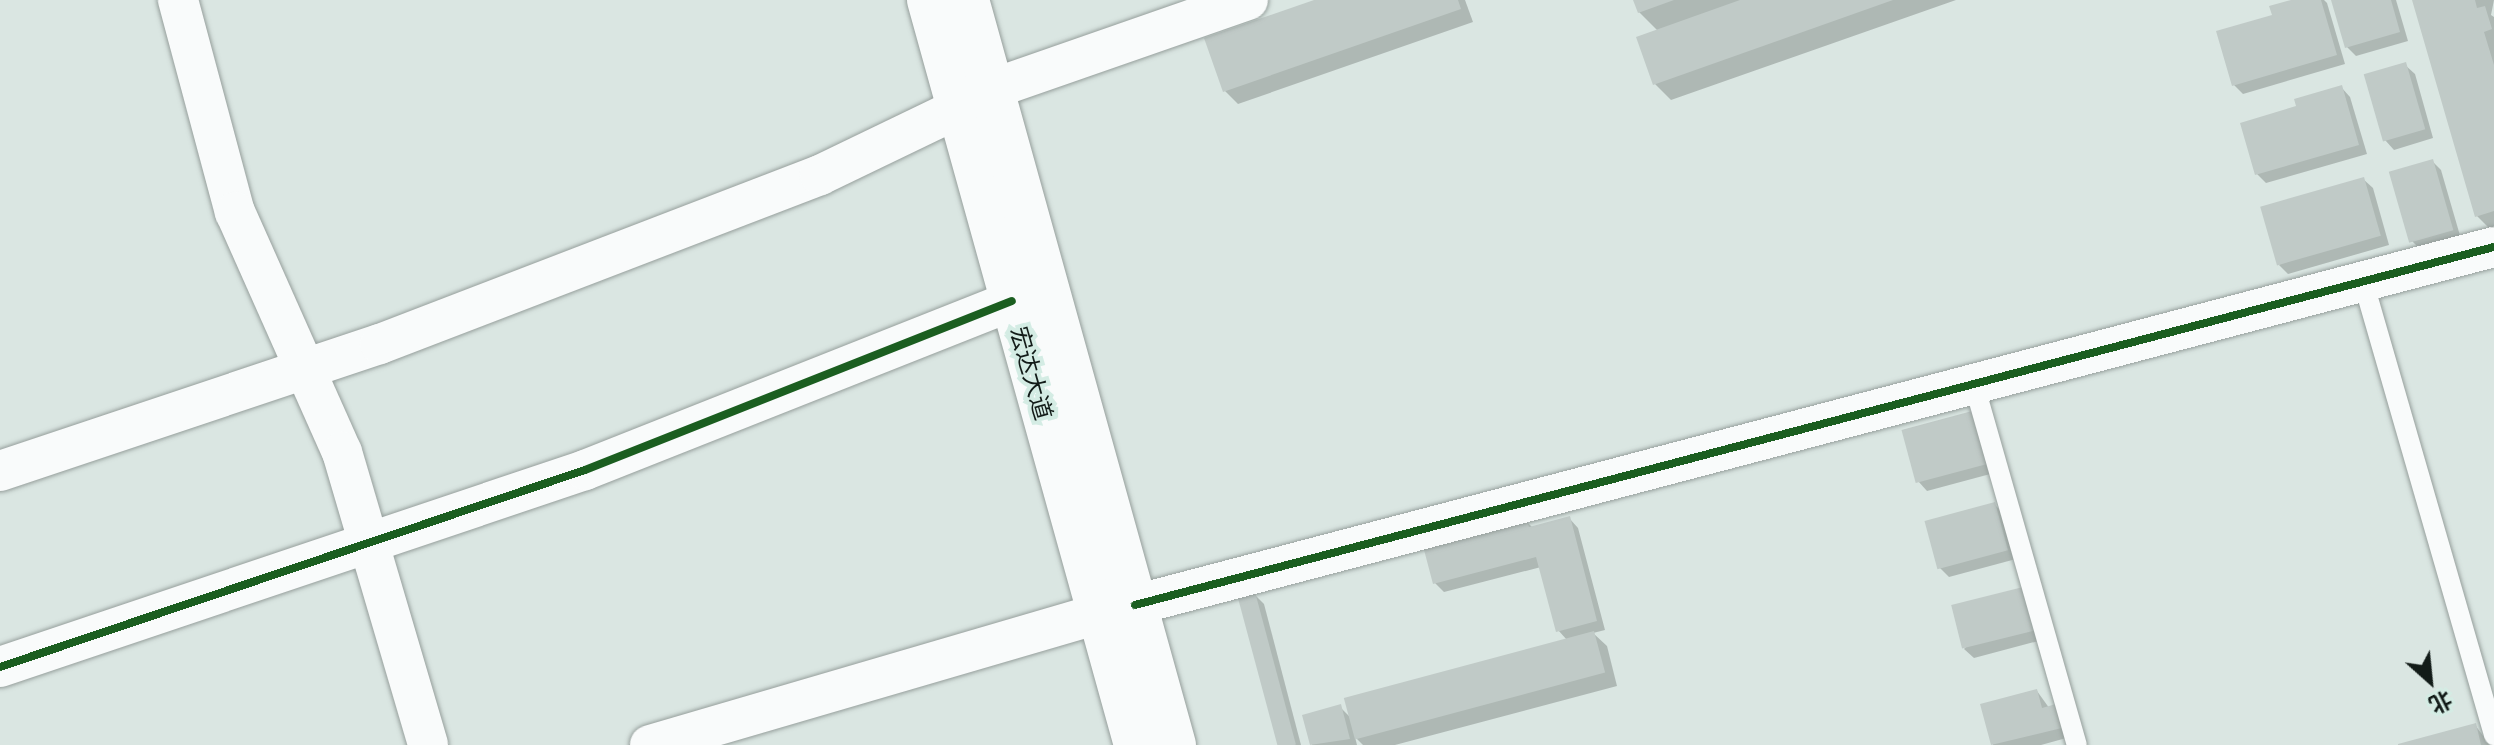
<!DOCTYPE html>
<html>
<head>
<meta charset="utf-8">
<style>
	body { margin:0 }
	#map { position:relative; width:2494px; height:745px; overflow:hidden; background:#dae6e2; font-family:"Golos Text","Noto Sans SC",sans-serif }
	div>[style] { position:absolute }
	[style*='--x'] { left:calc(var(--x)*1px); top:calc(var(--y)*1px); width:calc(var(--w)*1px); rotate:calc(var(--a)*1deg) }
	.shadow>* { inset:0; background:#0003 }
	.building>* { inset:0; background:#c0cac7; transform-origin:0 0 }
	.roads { filter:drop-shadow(0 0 2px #969f9c) drop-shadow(0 0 2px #969f9c) }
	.lane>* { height:20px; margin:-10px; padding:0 10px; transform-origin:10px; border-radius:10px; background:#f9fbfb }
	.street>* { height:40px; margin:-20px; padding:0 20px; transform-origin:20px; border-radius:20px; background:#f9fbfb }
	.secondary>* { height:44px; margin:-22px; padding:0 22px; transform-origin:22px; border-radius:22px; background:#f9fbfb }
	.cycleway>* { height:8px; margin:-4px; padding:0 4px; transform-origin:4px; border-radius:4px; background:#1b5e20 }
	span { translate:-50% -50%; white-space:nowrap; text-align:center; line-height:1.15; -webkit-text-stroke:8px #d4ece4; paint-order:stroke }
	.street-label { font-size:24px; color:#121b18 }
	.north { position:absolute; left:2390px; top:641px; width:80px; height:80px; -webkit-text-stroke:6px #d4ece4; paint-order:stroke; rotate:153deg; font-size:22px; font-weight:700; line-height:32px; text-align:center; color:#121b18 }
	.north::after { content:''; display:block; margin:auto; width:28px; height:36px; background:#121b18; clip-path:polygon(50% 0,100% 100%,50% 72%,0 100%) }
</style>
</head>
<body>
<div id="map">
	<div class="shadow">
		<i style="clip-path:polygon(1320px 0,1465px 0,1473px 22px,1238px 104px,1225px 91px)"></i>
		<i style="clip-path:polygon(1635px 0,1956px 0,1671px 100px,1655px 84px,1658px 31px,1639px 12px)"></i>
		<i style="clip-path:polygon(2298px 0,2324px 0,2327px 3px,2345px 64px,2243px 94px,2234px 85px)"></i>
		<i style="clip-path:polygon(2333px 0,2396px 0,2408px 41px,2356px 56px,2347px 47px)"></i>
		<i style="clip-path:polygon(2414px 0,2494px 0,2491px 15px,2494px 17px,2494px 233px,2477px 216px)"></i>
		<i style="clip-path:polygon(2405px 65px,2415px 74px,2433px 138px,2394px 150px,2385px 140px)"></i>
		<i style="clip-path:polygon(2341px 87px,2350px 97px,2367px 154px,2266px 183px,2257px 174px,2299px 108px)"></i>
		<i style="clip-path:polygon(2432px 161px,2441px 170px,2461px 239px,2421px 250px,2412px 241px)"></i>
		<i style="clip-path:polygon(2363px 179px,2373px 188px,2389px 245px,2288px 274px,2279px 265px)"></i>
		<i style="clip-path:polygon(1971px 413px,1994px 473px,1927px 491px,1918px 481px)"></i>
		<i style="clip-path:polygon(1995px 505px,2004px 514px,2016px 559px,1949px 577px,1940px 568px)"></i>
		<i style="clip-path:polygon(1569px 518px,1578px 528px,1605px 630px,1593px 633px,1607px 646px,1617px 686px,1395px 745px,1363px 745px,1355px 737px,1357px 745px,1312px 745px,1304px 716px,1340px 707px,1351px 718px,1567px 640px,1558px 630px,1541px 567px,1444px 592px,1435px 583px,1526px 521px,1533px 528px)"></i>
		<i style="clip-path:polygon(2022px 589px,2042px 640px,1974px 658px,1964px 649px)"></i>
		<i style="clip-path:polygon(1255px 595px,1264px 604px,1301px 745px,1279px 745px)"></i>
		<i style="clip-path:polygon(2037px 691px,2070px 737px,2041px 745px,1993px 745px,1982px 706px)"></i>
		<i style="clip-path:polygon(2475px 725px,2490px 745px,2402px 745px)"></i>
	</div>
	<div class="building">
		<i style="clip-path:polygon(1314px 0,1458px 0,1461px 9px,1223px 92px,1204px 38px)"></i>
		<i style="clip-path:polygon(1633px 0,1674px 0,1638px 13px)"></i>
		<i style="clip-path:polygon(1740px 0,1893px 0,1653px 85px,1636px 37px)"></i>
		<i style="clip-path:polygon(2291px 0,2321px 0,2337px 55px,2232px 86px,2216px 31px,2272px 15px,2269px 6px)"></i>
		<i style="clip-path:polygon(2331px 0,2391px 0,2400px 32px,2345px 48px)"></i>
		<i style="clip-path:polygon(2412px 0,2475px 0,2477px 8px,2485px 6px,2492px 29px,2484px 32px,2494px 65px,2494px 211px,2475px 217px)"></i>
		<i style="left:2406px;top:62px;width:70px;height:44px;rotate:74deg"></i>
		<i style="clip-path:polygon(2342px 85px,2359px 145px,2255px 175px,2240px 123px,2296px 106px,2294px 99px)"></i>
		<i style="left:2433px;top:159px;width:74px;height:46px;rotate:74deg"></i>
		<i style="left:2364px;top:177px;width:61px;height:108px;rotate:74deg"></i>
		<i style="left:1972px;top:411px;width:55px;height:73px;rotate:75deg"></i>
		<i style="left:1995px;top:502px;width:50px;height:73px;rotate:75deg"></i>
		<i style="clip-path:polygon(1570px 516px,1597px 621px,1556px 632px,1536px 557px,1433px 584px,1423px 546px,1526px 518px,1529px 527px)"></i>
		<i style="left:2023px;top:587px;width:45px;height:74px;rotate:76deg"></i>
		<i style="left:1255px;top:592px;width:158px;height:18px;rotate:75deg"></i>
		<i style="left:1594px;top:631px;width:43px;height:259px;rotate:75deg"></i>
		<i style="clip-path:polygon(2037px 689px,2042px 708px,2056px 704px,2062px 728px,1991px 745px,1980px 704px)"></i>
		<i style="clip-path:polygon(1341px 704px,1350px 739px,1310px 745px,1302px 715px)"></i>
		<i style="clip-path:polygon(2476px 723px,2481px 745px,2398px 745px,2398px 744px)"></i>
	</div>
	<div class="roads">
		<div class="lane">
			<i style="--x:2363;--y:281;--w:473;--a:73.9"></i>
			<i style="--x:1974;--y:384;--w:375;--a:74.1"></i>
		</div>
		<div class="street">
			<i style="--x:178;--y:0;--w:220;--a:75"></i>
			<i style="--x:235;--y:212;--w:263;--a:66"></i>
			<i style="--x:342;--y:452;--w:305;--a:73.6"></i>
			<i style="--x:992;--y:89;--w:271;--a:-19.2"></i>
			<i style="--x:0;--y:471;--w:401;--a:-18.5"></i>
			<i style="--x:380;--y:344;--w:471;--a:-21"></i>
			<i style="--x:820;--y:175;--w:154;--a:-25.7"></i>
			<i style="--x:1135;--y:605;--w:1405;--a:-14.76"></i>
			<i style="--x:0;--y:667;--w:617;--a:-18.61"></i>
			<i style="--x:585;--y:470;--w:459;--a:-21.6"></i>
			<i style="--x:650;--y:745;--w:468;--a:-16.3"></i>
		</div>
		<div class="secondary">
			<i style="--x:929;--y:0;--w:773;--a:74.47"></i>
			<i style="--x:967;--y:0;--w:773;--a:74.47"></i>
		</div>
	</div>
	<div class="cycleway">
		<i style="--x:1135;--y:605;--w:1405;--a:-14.76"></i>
		<i style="--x:0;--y:667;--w:617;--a:-18.61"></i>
		<i style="--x:585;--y:470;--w:459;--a:-21.6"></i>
	</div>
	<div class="street-label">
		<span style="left:1032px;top:373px;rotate:74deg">宏达大道</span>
	</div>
	<div class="north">北</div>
</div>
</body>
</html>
